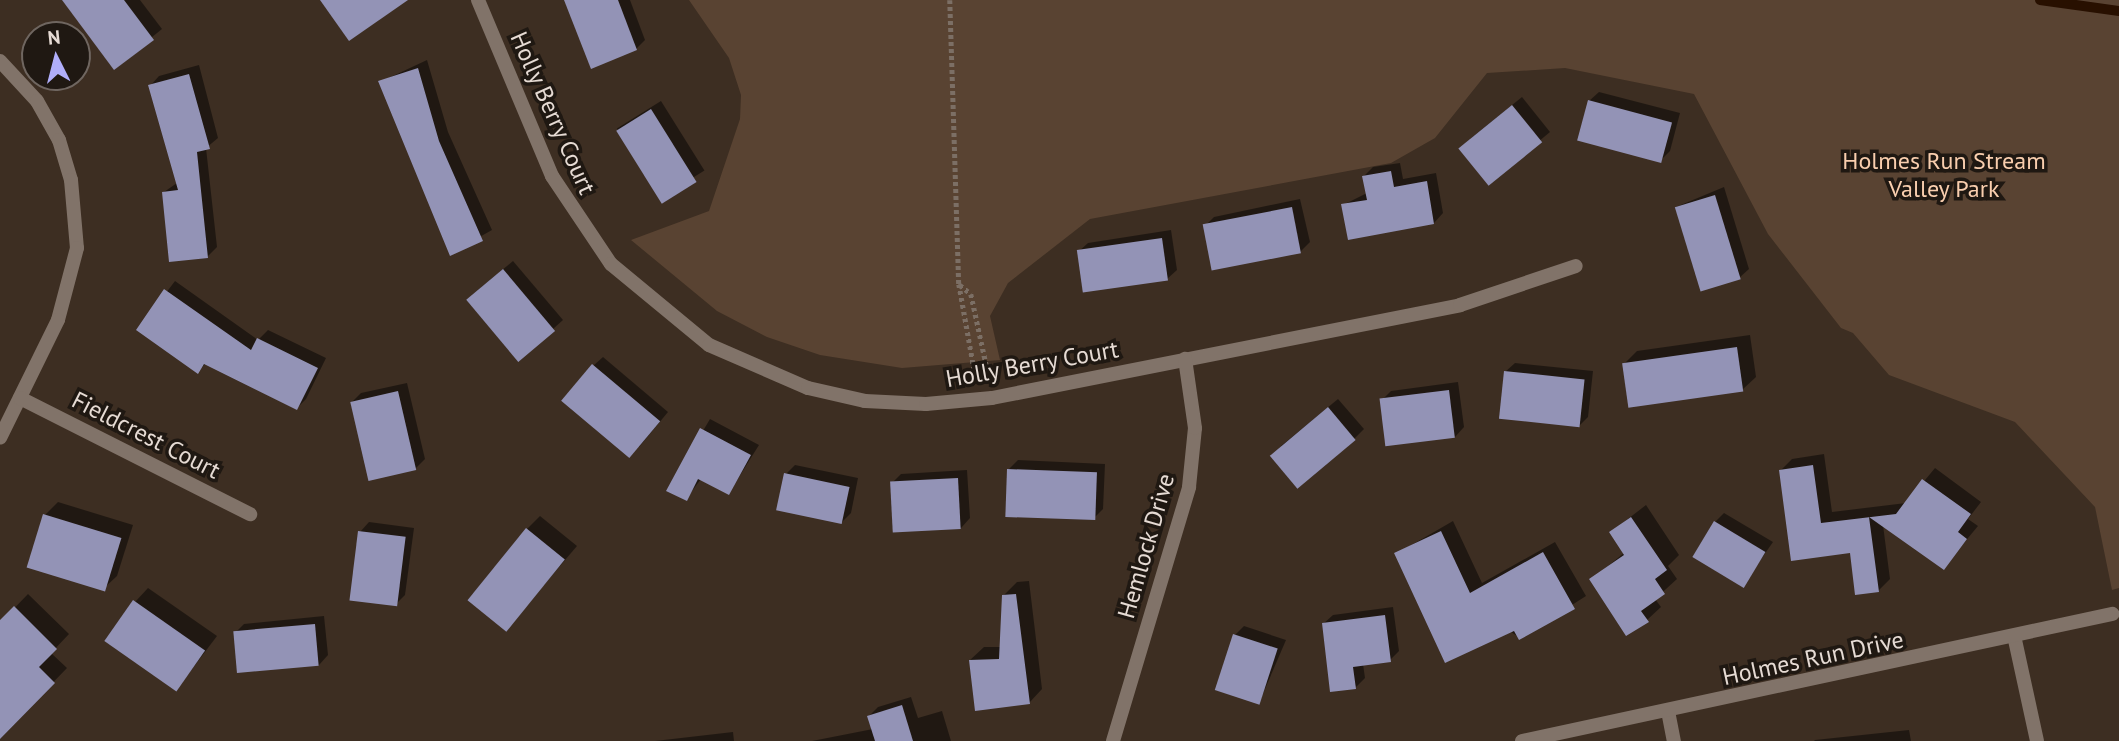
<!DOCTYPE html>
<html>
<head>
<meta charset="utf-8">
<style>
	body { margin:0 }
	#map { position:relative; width:2119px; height:741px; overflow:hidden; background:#3d2e22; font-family:"PT Sans",sans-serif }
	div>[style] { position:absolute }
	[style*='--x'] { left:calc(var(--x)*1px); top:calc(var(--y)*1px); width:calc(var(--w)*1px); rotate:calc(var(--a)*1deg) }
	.green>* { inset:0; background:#594332 }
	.shadow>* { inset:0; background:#0007; transform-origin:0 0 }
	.stream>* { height:10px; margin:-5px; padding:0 5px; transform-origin:5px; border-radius:5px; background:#281000 }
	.building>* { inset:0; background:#9393b6; transform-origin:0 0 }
	.path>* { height:4.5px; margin-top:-2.25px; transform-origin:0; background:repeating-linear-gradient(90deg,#7c6f65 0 3.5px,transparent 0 7px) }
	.street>* { height:14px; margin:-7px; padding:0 7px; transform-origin:7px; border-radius:7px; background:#817369 }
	span { translate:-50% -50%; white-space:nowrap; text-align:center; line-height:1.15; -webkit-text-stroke:7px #1f1812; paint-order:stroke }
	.street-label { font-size:24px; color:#e6dbd4 }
	.park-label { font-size:24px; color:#f9ceae }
	.north { position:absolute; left:21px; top:21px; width:70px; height:70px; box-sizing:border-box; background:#1f1812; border:2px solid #6f6660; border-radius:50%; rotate:354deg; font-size:19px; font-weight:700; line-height:28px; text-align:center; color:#e6dbd4 }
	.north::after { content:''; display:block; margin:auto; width:24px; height:32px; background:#b0aefa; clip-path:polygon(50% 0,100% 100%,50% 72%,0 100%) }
</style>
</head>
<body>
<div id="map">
	<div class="green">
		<i style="clip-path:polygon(689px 0,2119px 0,2119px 588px,2112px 590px,2095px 507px,2015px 422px,1889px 375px,1853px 333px,1841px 328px,1768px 234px,1694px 94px,1565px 68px,1487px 73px,1435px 138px,1391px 163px,1090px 219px,1008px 283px,990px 316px,1000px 360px,902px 368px,820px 355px,767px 337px,717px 311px,631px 240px,709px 211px,740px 119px,741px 95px,729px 58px)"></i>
	</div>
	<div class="shadow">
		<i style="clip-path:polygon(76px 0,140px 0,162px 29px,115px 67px)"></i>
		<i style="clip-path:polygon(571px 0,630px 0,645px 40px,636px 49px)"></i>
		<i style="clip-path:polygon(427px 60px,448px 132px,492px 230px,451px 253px,380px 82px)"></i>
		<i style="clip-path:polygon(199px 65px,218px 138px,206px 148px,217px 247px,207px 257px,164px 192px,177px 183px,150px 86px,159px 76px)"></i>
		<i style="clip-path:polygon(1599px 92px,1680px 113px,1670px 151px,1661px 160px,1589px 101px)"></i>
		<i style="clip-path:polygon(1522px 97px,1550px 132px,1489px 183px,1470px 139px)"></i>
		<i style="left:661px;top:101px;width:82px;height:52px;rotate:58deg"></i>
		<i style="clip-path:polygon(1400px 163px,1403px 179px,1436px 173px,1443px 213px,1434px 223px,1343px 205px,1367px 193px,1364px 176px,1373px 167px)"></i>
		<i style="clip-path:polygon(1724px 187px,1749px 269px,1739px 278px,1676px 207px)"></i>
		<i style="clip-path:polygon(1300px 199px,1310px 242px,1300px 252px,1205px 226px,1214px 217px)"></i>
		<i style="clip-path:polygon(1171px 230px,1177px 270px,1167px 279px,1078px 252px,1088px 243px)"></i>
		<i style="clip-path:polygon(513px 261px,563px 320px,553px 329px,478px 290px)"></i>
		<i style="clip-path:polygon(175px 281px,258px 340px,268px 330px,326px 358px,306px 399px,297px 408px,206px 363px,197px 372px,138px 330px)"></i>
		<i style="clip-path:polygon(1750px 335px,1756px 377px,1742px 390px,1623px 365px,1637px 351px)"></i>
		<i style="clip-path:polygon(603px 357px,668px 412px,639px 447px,593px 366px)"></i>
		<i style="clip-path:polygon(1515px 363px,1593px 371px,1588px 417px,1579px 426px,1505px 372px)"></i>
		<i style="clip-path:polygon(1458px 382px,1464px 427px,1455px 437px,1382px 400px,1391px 391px)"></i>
		<i style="clip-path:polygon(407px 383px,425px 459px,416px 468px,352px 402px,361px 393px)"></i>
		<i style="clip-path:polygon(1338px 399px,1364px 429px,1354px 439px,1281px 446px)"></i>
		<i style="clip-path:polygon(710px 419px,759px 445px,729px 493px,701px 479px,686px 499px,668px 490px)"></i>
		<i style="clip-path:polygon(1824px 454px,1832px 512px,1906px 503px,1935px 468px,1981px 502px,1968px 519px,1978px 526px,1943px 568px,1883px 525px,1890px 579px,1878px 591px,1851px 551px,1792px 559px,1780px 471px,1792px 459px)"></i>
		<i style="clip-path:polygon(1018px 460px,1105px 464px,1103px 509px,1094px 518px,1008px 470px)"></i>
		<i style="clip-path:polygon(795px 465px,858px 478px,851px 513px,842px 522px,786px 474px)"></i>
		<i style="clip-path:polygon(967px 470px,970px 518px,961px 528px,892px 483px,901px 474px)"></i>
		<i style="clip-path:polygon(58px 502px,133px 525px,117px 576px,103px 589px,45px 515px)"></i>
		<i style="clip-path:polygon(1646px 505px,1679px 555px,1668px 566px,1677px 579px,1655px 599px,1661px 607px,1647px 620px,1592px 579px,1624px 553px,1611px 532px)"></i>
		<i style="clip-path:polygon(1724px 513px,1773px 542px,1743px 585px,1715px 522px)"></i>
		<i style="clip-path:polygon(540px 516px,577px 546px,506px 629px,527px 529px)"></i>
		<i style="clip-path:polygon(1453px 521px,1482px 583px,1555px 542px,1586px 596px,1520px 638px,1396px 554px)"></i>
		<i style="clip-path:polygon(369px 522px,414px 528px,405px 595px,396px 604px,360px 532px)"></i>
		<i style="clip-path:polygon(1029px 581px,1042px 689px,1029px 703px,970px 660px,984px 647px,1002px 647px,1004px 595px,1017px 582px)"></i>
		<i style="clip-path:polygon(148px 588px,217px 636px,177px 689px,135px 602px)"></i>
		<i style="clip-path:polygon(28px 594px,69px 634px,51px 653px,67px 668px,7px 730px,0 723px,0 623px)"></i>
		<i style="clip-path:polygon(1393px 607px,1399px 651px,1390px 660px,1363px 664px,1365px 678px,1356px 687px,1323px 624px,1333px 615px)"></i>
		<i style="clip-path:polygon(324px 616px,328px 655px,319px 665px,235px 633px,244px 624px)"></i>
		<i style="clip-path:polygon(1244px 626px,1286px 640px,1259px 703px,1235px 635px)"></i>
		<i style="clip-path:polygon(911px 697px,918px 718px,942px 711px,951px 741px,812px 741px,873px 729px,869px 716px,878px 707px)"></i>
		<i style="clip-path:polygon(1909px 730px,1911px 741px,1814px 741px,1815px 740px)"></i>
		<i style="clip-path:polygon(733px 732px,734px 741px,655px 741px)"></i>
	</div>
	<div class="stream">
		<i style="--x:2040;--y:0;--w:80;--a:7.9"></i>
	</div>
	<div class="building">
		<i style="clip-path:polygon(62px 0,124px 0,154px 40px,114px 70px)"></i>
		<i style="clip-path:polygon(320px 0,408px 0,349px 41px)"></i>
		<i style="clip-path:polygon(564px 0,618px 0,637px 50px,591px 69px)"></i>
		<i style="clip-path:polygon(418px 68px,439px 141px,483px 241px,450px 256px,378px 81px)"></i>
		<i style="clip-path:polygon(189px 74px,210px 149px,197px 152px,208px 258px,169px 262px,162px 192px,178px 190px,148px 85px)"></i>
		<i style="left:1588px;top:100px;width:87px;height:42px;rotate:15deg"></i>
		<i style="left:1512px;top:105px;width:48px;height:69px;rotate:51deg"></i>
		<i style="left:651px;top:109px;width:86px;height:41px;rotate:58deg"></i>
		<i style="clip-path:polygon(1391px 171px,1394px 187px,1427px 181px,1434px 224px,1348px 240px,1341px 204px,1367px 200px,1362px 176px)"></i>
		<i style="left:1715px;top:195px;width:88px;height:42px;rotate:73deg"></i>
		<i style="left:1292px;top:207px;width:47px;height:91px;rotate:79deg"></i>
		<i style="left:1162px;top:238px;width:43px;height:86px;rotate:82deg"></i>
		<i style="left:503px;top:269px;width:81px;height:48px;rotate:50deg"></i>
		<i style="clip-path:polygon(164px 289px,251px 350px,257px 338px,318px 368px,297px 410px,204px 364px,198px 374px,136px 330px)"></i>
		<i style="left:1737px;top:347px;width:45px;height:116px;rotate:82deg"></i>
		<i style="left:592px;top:364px;width:89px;height:48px;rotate:40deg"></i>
		<i style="left:1504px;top:371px;width:81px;height:48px;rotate:6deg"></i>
		<i style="left:1449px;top:390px;width:48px;height:70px;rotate:83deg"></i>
		<i style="left:398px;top:391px;width:81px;height:49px;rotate:77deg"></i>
		<i style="left:1328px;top:407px;width:43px;height:76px;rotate:50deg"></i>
		<i style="clip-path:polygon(700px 428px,751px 455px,729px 495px,698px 479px,687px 501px,666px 491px)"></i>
		<i style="clip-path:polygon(1813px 465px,1821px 523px,1896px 514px,1922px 479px,1971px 514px,1958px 532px,1967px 539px,1944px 570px,1869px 517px,1879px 592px,1855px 595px,1850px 553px,1791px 561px,1779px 470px)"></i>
		<i style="left:1007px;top:469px;width:90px;height:48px;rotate:2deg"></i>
		<i style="left:784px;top:473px;width:67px;height:38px;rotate:12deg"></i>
		<i style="left:958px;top:478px;width:51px;height:68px;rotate:87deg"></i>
		<i style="left:43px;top:514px;width:82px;height:56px;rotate:17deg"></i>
		<i style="clip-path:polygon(1631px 517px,1667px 570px,1655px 579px,1665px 594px,1641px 611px,1649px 622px,1626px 636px,1589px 579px,1624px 555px,1609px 532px)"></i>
		<i style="left:1714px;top:521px;width:60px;height:42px;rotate:31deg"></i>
		<i style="left:526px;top:528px;width:50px;height:93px;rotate:39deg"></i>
		<i style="left:358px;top:531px;width:48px;height:70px;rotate:7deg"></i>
		<i style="clip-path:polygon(1441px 531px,1470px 593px,1543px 552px,1575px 609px,1519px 640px,1514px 631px,1445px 663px,1394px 553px)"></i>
		<i style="clip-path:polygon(1016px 594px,1030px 704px,975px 711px,969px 660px,999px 659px,1002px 595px)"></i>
		<i style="left:133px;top:600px;width:88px;height:50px;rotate:35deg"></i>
		<i style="clip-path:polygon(14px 606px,57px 649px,39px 667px,55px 683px,0 739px,0 620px)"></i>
		<i style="clip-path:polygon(1385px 615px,1391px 662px,1353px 667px,1356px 689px,1330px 692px,1322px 623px)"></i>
		<i style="left:315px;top:624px;width:42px;height:82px;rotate:85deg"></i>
		<i style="left:1233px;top:634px;width:47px;height:59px;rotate:18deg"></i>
		<i style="clip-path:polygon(902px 705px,913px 741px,875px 741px,867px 716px)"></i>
	</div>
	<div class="path">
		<i style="--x:950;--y:0;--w:284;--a:88.2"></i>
		<i style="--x:959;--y:284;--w:97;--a:79.9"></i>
		<i style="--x:960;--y:285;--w:14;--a:39"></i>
		<i style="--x:971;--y:294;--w:85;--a:77.8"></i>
	</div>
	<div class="street">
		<i style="--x:478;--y:0;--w:191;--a:67.2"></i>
		<i style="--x:552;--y:176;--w:106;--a:56.2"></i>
		<i style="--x:611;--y:264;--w:127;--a:39.6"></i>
		<i style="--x:709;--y:345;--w:108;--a:23.5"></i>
		<i style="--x:808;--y:388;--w:58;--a:12.8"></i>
		<i style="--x:865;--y:401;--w:61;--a:2.8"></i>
		<i style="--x:926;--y:404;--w:66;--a:-5.2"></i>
		<i style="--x:992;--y:398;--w:477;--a:-11.2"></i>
		<i style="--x:1460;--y:305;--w:122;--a:-18.6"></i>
		<i style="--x:0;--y:61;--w:54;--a:47.2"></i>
		<i style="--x:37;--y:101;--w:45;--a:60.6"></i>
		<i style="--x:59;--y:140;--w:42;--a:73.3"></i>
		<i style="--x:71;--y:180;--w:68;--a:85"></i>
		<i style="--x:77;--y:248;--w:74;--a:104.8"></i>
		<i style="--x:58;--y:320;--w:131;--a:116.2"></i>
		<i style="--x:20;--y:398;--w:258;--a:26.8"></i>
		<i style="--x:2015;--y:640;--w:103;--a:77.7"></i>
		<i style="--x:1668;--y:711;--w:31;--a:79"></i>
		<i style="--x:1113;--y:741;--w:265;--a:-73.3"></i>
		<i style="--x:1189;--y:487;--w:59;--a:-84.2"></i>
		<i style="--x:1195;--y:428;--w:70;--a:-98.2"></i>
		<i style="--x:1522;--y:741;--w:604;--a:-12.15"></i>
	</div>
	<div class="street-label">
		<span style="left:553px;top:113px;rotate:66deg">Holly Berry Court</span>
		<span style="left:1032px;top:364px;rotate:-10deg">Holly Berry Court</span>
		<span style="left:146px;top:435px;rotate:27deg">Fieldcrest Court</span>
		<span style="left:1146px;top:546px;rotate:-74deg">Hemlock Drive</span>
		<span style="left:1813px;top:658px;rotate:-12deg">Holmes Run Drive</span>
	</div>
	<div class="park-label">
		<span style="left:1944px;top:175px">Holmes Run Stream<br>Valley Park</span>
	</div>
	<div class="north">N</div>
</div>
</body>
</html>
